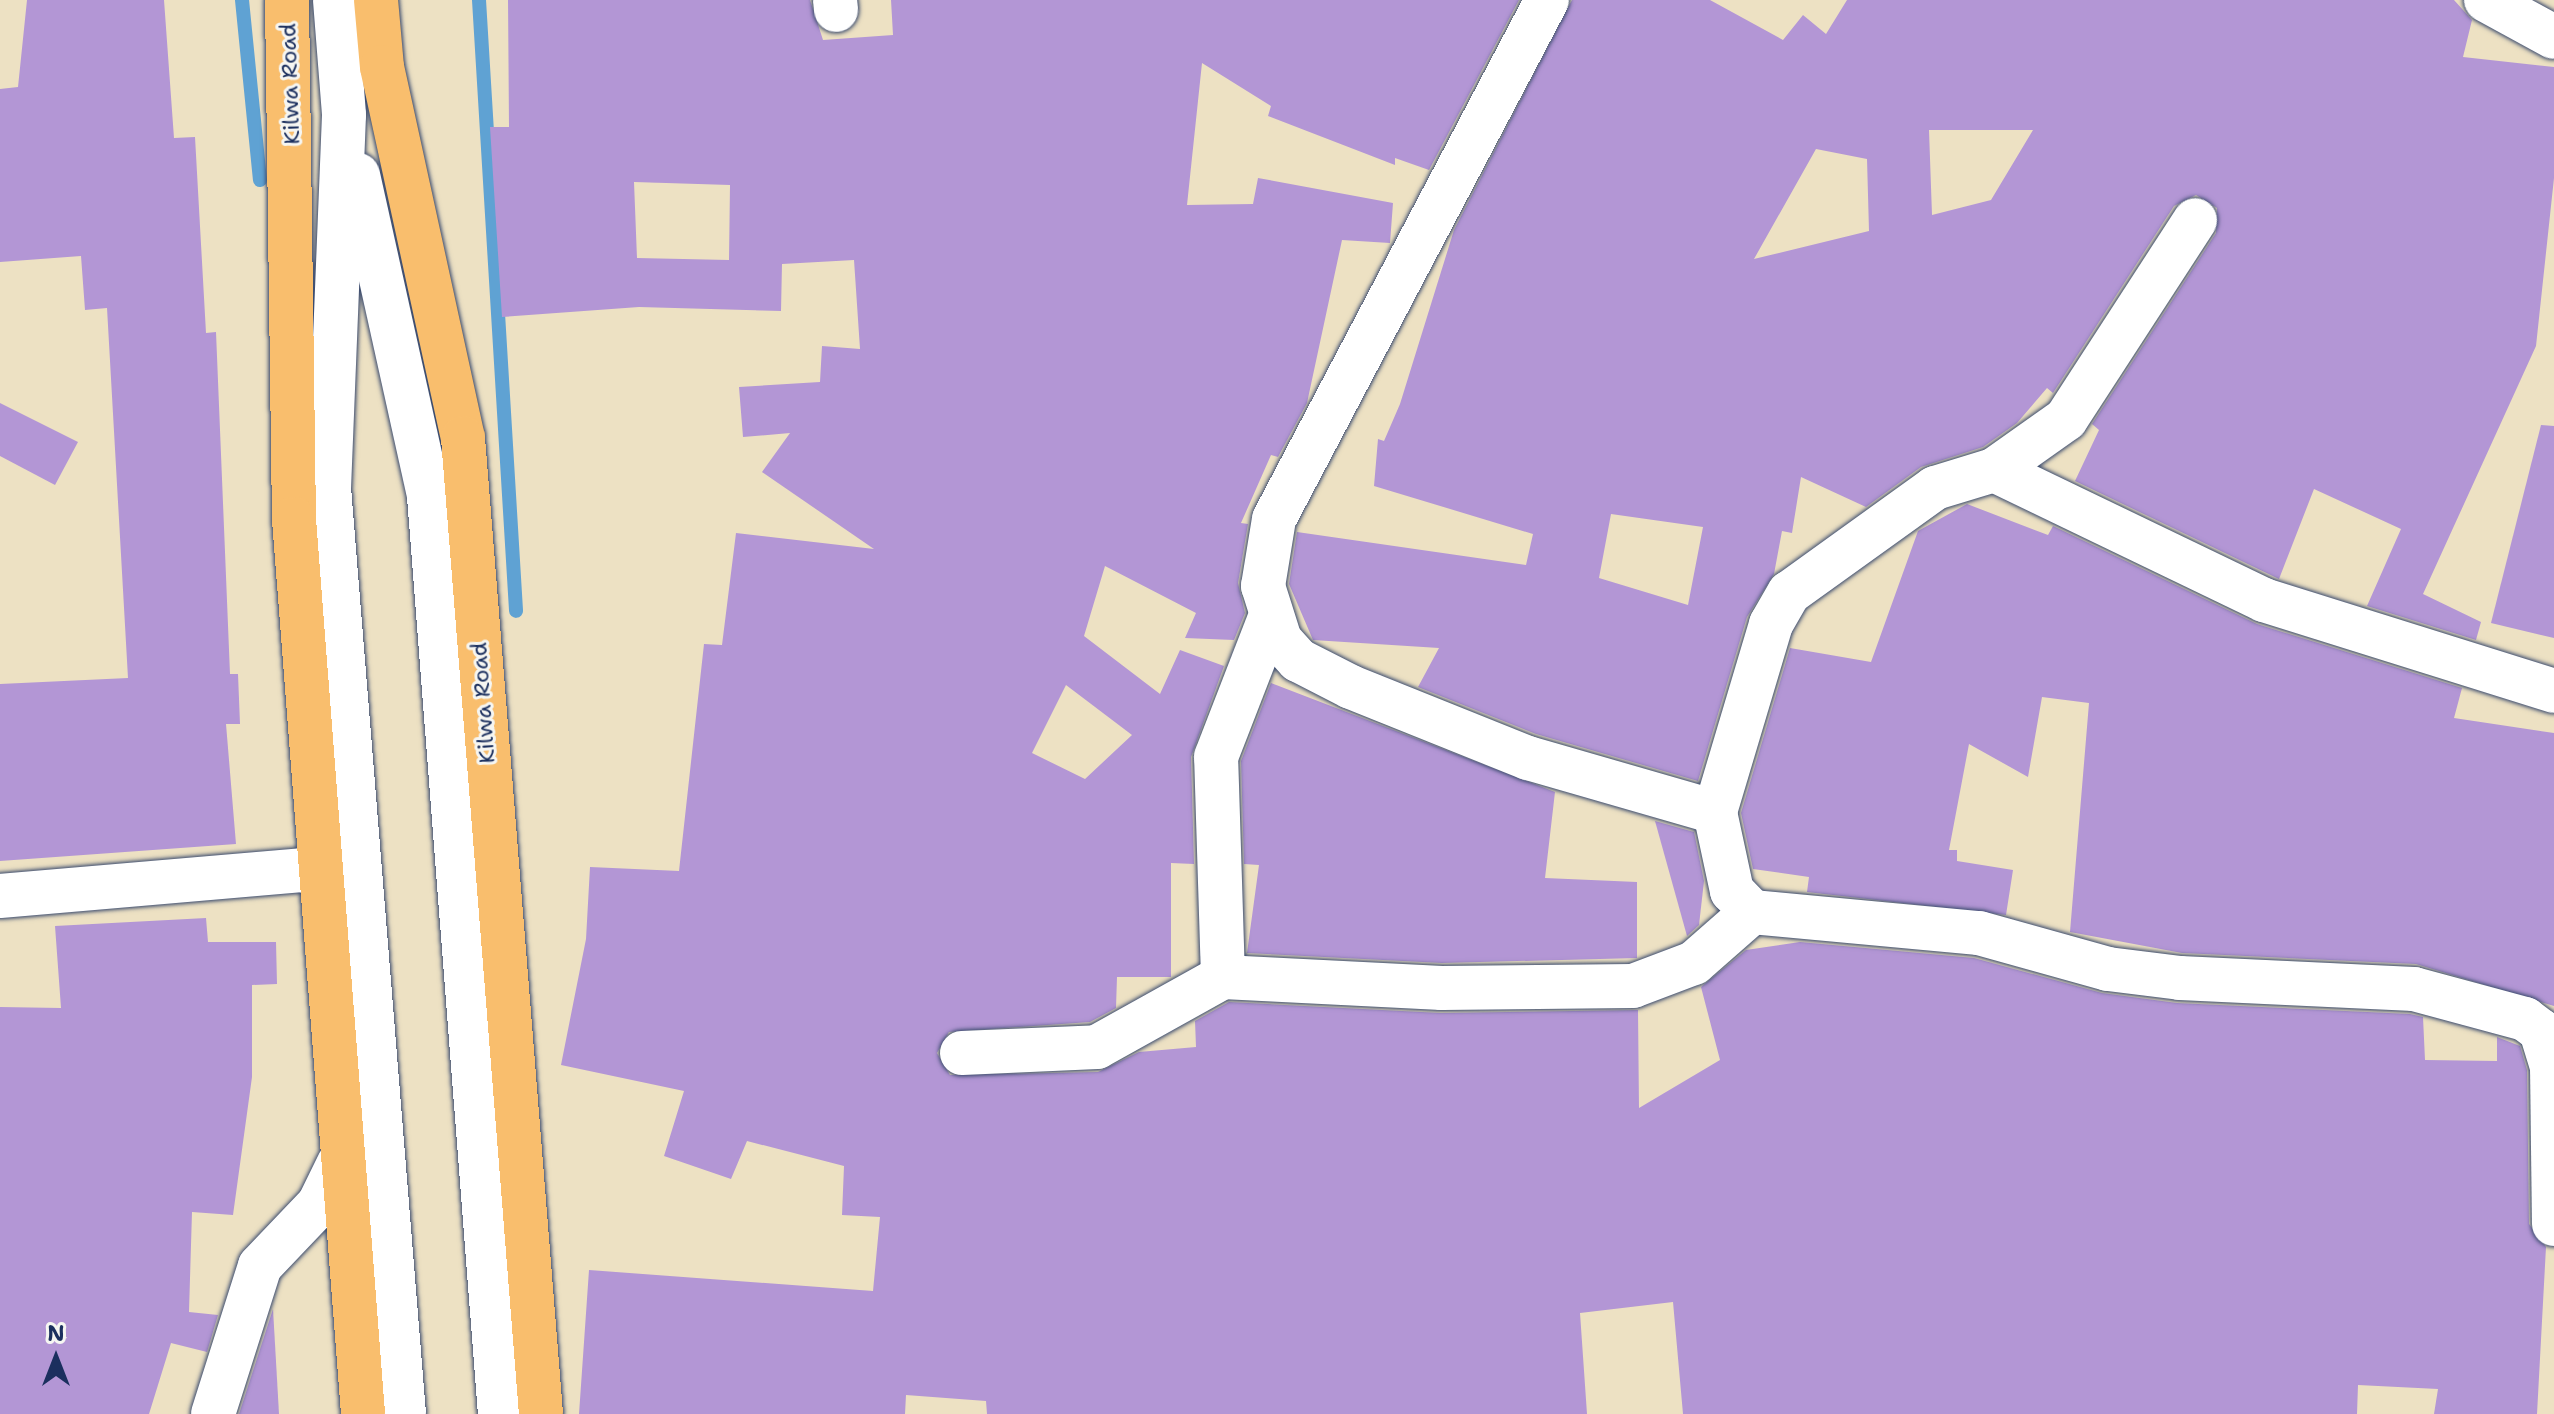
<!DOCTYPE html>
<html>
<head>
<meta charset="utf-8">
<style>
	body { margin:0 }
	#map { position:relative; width:2554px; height:1414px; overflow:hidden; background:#ede1c3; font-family:"Shantell Sans",sans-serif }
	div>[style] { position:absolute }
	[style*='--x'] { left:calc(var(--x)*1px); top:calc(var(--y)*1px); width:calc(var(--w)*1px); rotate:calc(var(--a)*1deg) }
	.stream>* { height:14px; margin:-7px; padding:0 7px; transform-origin:7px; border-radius:7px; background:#5fa2d3 }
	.building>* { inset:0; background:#b396d5 }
	.roads { filter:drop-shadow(0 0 2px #3a4a6d) drop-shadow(0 0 2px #3a4a6d) }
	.minor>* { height:44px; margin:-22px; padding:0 22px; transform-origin:22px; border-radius:22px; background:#fff }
	.highway>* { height:44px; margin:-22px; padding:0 22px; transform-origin:22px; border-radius:22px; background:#f9be6d }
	span { translate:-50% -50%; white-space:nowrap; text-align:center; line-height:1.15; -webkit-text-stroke:6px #f6f6f2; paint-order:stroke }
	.street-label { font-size:22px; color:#1b2f5e }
	.north { position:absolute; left:16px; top:1318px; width:80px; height:80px; -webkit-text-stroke:6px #f6f6f2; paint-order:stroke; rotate:0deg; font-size:22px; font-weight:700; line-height:32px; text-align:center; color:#1b2f5e }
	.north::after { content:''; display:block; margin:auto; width:28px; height:36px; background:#1b2f5e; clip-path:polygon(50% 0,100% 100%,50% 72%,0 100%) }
</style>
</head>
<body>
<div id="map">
	<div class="stream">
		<i style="--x:242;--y:0;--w:181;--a:84.3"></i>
		<i style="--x:479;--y:0;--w:612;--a:86.53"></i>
	</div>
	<div class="building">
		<i style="clip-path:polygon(27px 0,164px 0,174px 138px,195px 137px,206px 333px,216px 332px,230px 674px,238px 674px,240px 724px,226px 724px,236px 844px,0 861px,0 684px,128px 678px,107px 308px,85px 310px,81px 256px,0 262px,0 89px,18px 87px)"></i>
		<i style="clip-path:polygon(evenodd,508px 0,810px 0,823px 40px,893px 35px,891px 0,1519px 0,1429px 170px,1395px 158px,1395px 165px,1268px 116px,1271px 106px,1202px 63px,1187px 205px,1253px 204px,1258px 178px,1393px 203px,1390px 243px,1342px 240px,1307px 403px,1278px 457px,1271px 455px,1241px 523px,1248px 524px,1238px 583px,1245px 613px,1234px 640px,1185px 638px,1196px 613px,1105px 566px,1084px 636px,1160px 694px,1180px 650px,1224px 666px,1191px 757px,1194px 864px,1171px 863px,1171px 977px,1117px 977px,1116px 1008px,1090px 1022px,949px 1032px,937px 1053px,950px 1075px,1098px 1072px,1139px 1052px,1196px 1047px,1195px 1021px,1229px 1002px,1441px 1013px,1638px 1010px,1639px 1108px,1720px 1060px,1701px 987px,1746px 950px,1800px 942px,1974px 958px,2102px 993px,2177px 1003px,2410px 1014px,2423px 1017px,2425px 1060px,2497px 1061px,2497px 1037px,2520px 1046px,2527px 1070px,2529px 1224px,2546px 1247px,2537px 1414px,2434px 1414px,2438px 1389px,2358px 1385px,2357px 1414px,1683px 1414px,1673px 1302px,1580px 1313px,1587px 1414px,987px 1414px,986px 1401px,906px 1395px,905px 1414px,579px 1414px,589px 1270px,873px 1291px,880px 1217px,842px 1215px,844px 1166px,747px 1141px,731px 1179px,664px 1156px,684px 1091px,561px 1065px,586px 939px,590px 867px,679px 871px,704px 644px,722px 645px,736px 533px,874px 549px,762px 472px,790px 433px,743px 437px,739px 387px,820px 382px,822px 346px,860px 349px,854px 260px,782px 264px,781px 311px,639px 307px,502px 317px,490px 127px,509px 127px,508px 0,634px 182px,730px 185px,729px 260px,637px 258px,634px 182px,508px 0,1066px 685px,1132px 735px,1085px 779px,1032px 753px,1066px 685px)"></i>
		<i style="clip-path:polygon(evenodd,1572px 0,1710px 0,1783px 40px,1803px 15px,1826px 34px,1847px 0,2454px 0,2472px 20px,2463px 57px,2554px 67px,2554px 178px,2536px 346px,2423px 594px,2481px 622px,2476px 640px,2367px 606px,2401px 529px,2314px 489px,2279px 579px,2075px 481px,2099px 430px,2092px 424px,2216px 233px,2217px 208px,2196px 195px,2174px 206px,2053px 393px,2047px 388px,2017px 423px,1983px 447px,1921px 467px,1866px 507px,1801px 477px,1792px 533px,1782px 531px,1774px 574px,1747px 617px,1698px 781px,1536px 734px,1418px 687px,1439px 648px,1313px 640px,1289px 584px,1297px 532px,1526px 565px,1533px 534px,1374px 486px,1378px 439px,1384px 441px,1400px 404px,1454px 230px,1572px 0,1929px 130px,2033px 130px,1991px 200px,1932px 215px,1929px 130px,1572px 0,1816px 149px,1867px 159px,1869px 231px,1754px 259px,1816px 149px,1572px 0,1611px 514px,1703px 527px,1688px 605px,1599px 578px,1611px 514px)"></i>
		<i style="clip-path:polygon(0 403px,78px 442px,55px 485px,0 456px)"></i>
		<i style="clip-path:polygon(2541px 425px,2554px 426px,2554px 638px,2491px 623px)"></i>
		<i style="clip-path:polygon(1967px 504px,2048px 535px,2053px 526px,2257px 624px,2462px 688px,2454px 718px,2554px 733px,2554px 1006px,2416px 964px,2182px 953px,2070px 932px,2089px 703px,2042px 697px,2028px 777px,1969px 744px,1949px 850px,1957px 850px,1957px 861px,2013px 870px,2006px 915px,1807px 892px,1809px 877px,1753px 869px,1741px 813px,1790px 648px,1871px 662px,1918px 531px)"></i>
		<i style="clip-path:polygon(1271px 683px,1555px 792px,1545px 878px,1637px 882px,1637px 958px,1442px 963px,1247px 953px,1259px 865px,1244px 864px,1241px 761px)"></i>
		<i style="clip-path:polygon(1655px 821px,1694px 832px,1704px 881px,1699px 925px,1687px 936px)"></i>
		<i style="clip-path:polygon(206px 918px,208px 942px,276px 942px,277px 984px,252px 985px,252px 1077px,233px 1215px,192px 1212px,189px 1312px,218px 1315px,207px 1352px,171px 1343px,149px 1414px,0 1414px,0 1007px,61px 1008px,55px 926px)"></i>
		<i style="clip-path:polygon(273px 1309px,279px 1414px,239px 1414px)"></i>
	</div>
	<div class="roads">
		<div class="minor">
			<i style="--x:335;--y:0;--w:115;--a:85.5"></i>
			<i style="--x:344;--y:115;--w:373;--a:92.3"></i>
			<i style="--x:329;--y:488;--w:929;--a:85.37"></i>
			<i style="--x:835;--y:0;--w:10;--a:84"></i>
			<i style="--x:1547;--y:0;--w:586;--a:117.74"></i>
			<i style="--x:1274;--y:519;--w:68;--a:99.3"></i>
			<i style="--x:1263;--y:586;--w:57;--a:72.5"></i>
			<i style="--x:1280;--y:640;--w:27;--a:48"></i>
			<i style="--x:1298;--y:660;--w:59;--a:27"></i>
			<i style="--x:1351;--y:687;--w:191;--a:21.9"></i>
			<i style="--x:1528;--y:758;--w:195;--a:16.1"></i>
			<i style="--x:1715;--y:812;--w:81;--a:77.9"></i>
			<i style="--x:1732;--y:891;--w:29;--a:46"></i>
			<i style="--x:1752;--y:912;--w:228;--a:5.3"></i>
			<i style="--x:1979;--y:933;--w:134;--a:15.6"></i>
			<i style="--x:2108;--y:969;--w:73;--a:7.1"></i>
			<i style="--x:2180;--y:978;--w:234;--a:2.7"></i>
			<i style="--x:2414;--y:989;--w:115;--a:15.1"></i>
			<i style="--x:2525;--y:1019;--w:20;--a:37"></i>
			<i style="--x:2541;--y:1031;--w:37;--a:73"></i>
			<i style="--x:2552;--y:1066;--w:158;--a:89.3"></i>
			<i style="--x:2486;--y:0;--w:77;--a:28.6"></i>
			<i style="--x:358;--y:175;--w:329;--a:77.5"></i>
			<i style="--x:429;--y:496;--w:921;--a:85.58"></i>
			<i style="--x:1994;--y:470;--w:300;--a:25.7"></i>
			<i style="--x:2264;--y:600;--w:304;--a:17.4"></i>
			<i style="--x:1715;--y:812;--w:196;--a:-73.4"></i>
			<i style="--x:1771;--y:624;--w:36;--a:-60"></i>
			<i style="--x:1789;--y:593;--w:180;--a:-35.7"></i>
			<i style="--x:1935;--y:488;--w:62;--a:-17"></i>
			<i style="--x:1994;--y:470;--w:88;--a:-35.3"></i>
			<i style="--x:2066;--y:419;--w:237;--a:-57"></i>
			<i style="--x:0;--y:896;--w:303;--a:-4.9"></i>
			<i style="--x:302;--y:870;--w:23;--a:15"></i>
			<i style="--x:1223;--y:977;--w:220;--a:-91.8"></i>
			<i style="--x:1216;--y:757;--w:152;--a:-68.8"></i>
			<i style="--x:962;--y:1053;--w:135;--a:-2.5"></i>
			<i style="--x:1097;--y:1047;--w:144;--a:-29.1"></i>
			<i style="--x:1223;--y:977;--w:219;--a:2.9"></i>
			<i style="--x:1442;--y:988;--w:191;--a:-0.6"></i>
			<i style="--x:1633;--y:986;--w:65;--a:-20.7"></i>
			<i style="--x:1694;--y:963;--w:77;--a:-41.3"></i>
			<i style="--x:213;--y:1414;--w:155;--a:-72.4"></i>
			<i style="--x:260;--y:1266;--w:86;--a:-46.4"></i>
			<i style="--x:319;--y:1204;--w:46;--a:-64"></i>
		</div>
		<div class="highway">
			<i style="--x:287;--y:0;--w:519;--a:89.23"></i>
			<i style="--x:294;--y:519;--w:898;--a:85.59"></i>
			<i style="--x:376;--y:0;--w:67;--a:84.9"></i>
			<i style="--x:382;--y:67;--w:380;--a:77.7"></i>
			<i style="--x:463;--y:438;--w:979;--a:85.43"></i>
		</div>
	</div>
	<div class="street-label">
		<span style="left:290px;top:84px;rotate:-92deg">Kilwa Road</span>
		<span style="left:483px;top:703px;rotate:-94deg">Kilwa Road</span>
	</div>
	<div class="north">N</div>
</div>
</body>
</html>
